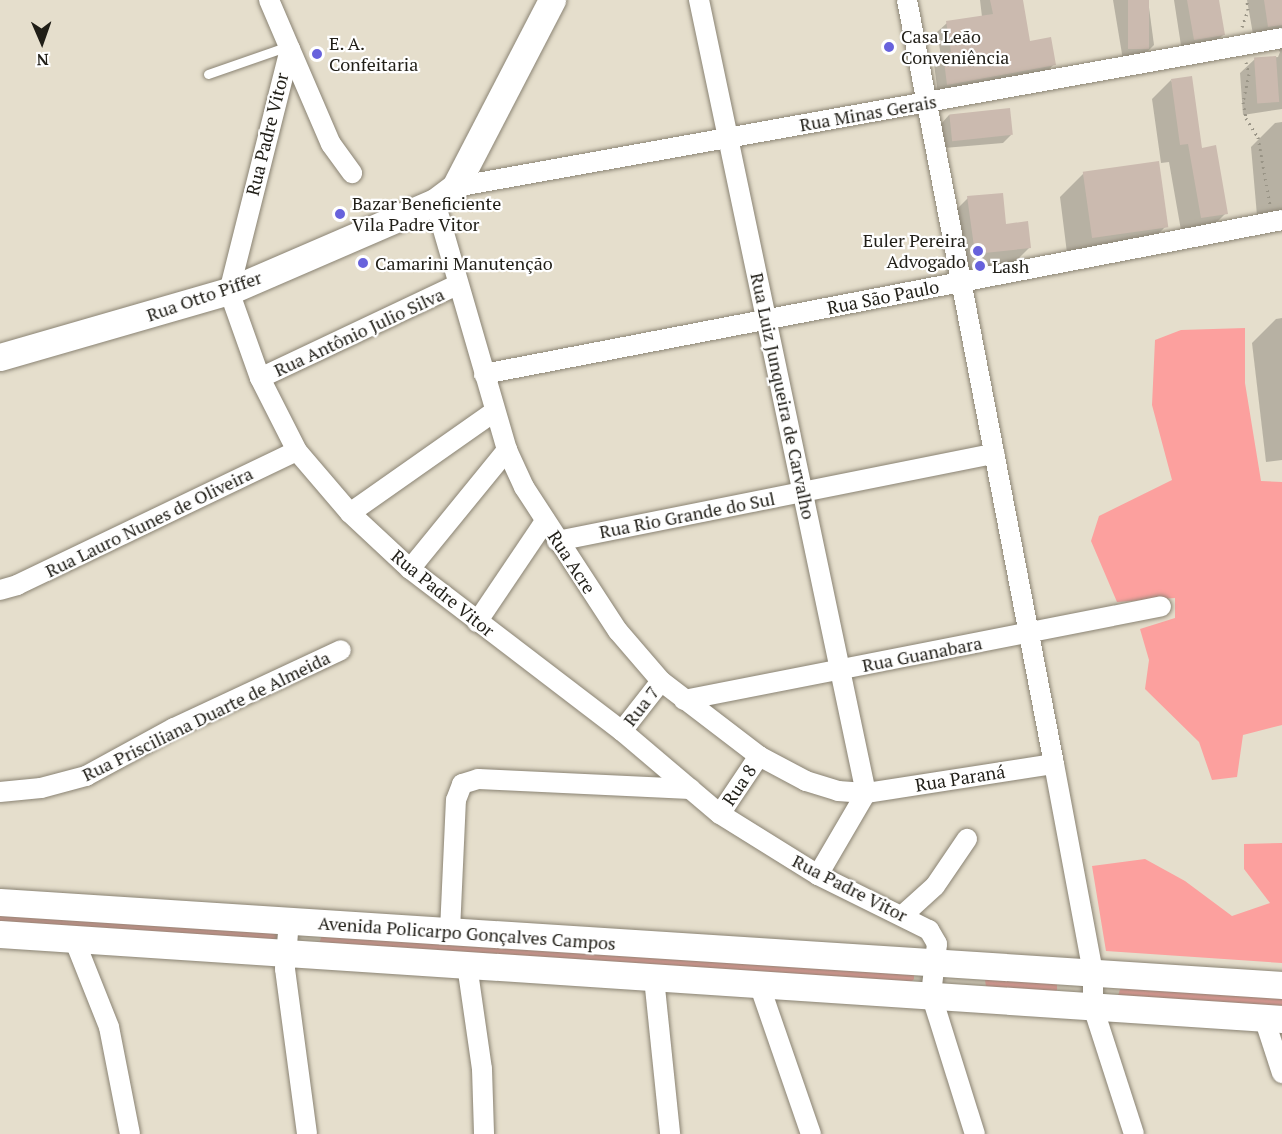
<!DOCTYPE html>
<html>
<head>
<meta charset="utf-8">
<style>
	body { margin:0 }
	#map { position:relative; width:1282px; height:1134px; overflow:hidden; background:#e5decc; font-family:"PT Serif",serif }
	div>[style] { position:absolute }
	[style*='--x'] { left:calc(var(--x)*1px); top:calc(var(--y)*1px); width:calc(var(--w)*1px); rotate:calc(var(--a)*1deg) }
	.green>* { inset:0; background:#fca09e }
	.shadow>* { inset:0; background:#0003 }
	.building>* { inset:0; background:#cbbaaf; transform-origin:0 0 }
	.path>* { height:3px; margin-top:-1.5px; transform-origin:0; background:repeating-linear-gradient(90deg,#999486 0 1.5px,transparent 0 6px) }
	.roads { filter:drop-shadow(0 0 2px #8a8373) drop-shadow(0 0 2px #8a8373) }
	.lane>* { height:9px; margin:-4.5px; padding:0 4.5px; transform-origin:4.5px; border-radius:4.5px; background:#fff }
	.street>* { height:20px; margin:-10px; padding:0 10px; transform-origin:10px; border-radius:10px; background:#fff }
	.secondary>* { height:27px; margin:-13.5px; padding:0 13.5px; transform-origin:13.5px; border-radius:13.5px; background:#fff }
	.dots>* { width:16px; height:16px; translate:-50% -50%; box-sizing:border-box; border:3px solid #fff; border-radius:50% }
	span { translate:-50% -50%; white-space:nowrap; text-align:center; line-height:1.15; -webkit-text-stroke:4.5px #fff; paint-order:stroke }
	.poi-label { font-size:18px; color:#201e17 }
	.left { translate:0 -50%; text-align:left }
	.right { translate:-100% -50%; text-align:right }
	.street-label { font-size:18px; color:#201e17 }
	.north { position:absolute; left:12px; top:12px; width:60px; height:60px; -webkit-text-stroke:4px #fff; paint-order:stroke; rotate:178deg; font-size:16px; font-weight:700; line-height:24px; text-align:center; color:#201e17 }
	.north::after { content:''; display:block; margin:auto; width:21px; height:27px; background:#201e17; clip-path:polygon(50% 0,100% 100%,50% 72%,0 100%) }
</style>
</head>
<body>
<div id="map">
	<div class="green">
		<i style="clip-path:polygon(1245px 328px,1245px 383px,1261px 481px,1282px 482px,1282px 725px,1243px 735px,1237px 777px,1212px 780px,1199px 742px,1145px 689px,1149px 660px,1140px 629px,1175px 618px,1175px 598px,1117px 602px,1091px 541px,1099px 516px,1172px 480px,1152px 405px,1155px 340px,1181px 330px)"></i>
		<i style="clip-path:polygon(1282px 843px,1282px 963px,1106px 951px,1092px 866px,1145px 859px,1185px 881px,1232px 916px,1270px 903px,1244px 869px,1244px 844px)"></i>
		<i style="clip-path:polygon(0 911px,276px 933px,277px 937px,275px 941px,0 923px)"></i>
		<i style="clip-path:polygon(322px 935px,914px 975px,914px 979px,910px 983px,319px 944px)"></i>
		<i style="clip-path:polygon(992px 977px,1057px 984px,1057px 990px,1052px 994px,994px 990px,986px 986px,985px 980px)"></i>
		<i style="clip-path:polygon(1121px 986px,1282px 996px,1282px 1009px,1118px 996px)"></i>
	</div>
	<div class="shadow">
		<i style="clip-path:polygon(980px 0,1022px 0,1029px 42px,1054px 64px,1045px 74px,938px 94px,934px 64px,941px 56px,937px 32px,947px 23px,982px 17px)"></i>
		<i style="clip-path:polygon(1113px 0,1148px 0,1154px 45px,1142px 57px,1123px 60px)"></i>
		<i style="clip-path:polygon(1174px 0,1218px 0,1223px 35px,1211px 47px,1182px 52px)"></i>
		<i style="clip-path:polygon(1247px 0,1282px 0,1282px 109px,1243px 115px,1240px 73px,1255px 59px,1278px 57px,1280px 52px,1269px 38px,1254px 40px)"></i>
		<i style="clip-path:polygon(1171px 80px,1226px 213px,1207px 232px,1182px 236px,1169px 162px,1161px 163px,1152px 99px)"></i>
		<i style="clip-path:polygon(949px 115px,1011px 135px,1003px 143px,944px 148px,941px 124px)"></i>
		<i style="clip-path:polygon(1282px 122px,1282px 225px,1258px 227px,1251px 147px,1275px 123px)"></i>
		<i style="clip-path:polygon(1084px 173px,1166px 226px,1142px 251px,1068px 261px,1060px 197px)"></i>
		<i style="clip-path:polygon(968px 198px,1029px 248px,1011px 266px,957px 271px,950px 216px)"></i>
		<i style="clip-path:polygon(1282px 318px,1282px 460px,1266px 462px,1252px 343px,1276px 319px)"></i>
	</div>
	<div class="building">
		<i style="clip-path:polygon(990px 0,1023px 0,1030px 41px,1051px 37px,1056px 65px,947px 85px,943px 53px,951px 52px,946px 21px,993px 14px)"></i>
		<i style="left:1128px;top:0;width:21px;height:49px"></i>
		<i style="clip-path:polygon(1187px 0,1219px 0,1225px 35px,1194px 40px)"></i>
		<i style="clip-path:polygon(1264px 0,1282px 0,1282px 25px,1268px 27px)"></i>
		<i style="left:1276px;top:56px;width:46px;height:22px;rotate:86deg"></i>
		<i style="clip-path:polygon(1192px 76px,1202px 148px,1216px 145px,1228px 214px,1201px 218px,1188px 144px,1180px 145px,1171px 79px)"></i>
		<i style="left:1010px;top:108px;width:27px;height:61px;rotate:84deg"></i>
		<i style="left:1159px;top:161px;width:67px;height:77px;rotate:82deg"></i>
		<i style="clip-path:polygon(1003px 193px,1006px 224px,1028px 221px,1031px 248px,975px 254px,967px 196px)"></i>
	</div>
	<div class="path">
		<i style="--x:1242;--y:27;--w:18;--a:-71"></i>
		<i style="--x:1248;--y:10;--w:10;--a:-96"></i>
		<i style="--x:1246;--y:62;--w:12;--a:76"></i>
		<i style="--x:1249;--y:74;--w:29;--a:102"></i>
		<i style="--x:1243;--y:102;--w:16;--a:79"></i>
		<i style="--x:1246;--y:118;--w:22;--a:58"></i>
		<i style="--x:1258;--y:137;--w:69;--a:80"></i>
	</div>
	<div class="roads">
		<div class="lane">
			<i style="--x:208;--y:74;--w:86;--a:-19.1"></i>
		</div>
		<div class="street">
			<i style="--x:269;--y:0;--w:53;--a:66.8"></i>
			<i style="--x:290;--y:49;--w:250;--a:104.1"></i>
			<i style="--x:229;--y:291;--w:92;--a:70.4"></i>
			<i style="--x:260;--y:378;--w:82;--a:63.1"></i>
			<i style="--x:297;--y:451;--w:82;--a:49.5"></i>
			<i style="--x:350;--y:513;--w:82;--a:43"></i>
			<i style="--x:410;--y:569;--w:267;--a:37.4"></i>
			<i style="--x:622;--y:731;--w:128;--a:40.3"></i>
			<i style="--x:720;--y:814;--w:115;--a:31.9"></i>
			<i style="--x:818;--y:875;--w:124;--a:26.4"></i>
			<i style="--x:929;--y:930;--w:16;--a:60"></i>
			<i style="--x:937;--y:944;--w:50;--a:96.8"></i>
			<i style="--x:931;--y:994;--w:147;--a:72.6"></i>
			<i style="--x:699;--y:0;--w:810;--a:78.11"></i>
			<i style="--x:907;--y:0;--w:778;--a:79.11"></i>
			<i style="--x:1054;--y:764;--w:213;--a:79.4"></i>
			<i style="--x:1093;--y:973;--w:34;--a:90"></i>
			<i style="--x:1093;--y:1007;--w:133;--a:72.1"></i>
			<i style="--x:290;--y:49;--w:103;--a:66.7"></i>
			<i style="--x:331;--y:144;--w:36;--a:54"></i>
			<i style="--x:455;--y:187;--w:840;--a:-10.21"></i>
			<i style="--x:435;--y:202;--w:258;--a:73.8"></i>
			<i style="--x:507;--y:450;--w:41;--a:65.3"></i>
			<i style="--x:524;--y:487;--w:172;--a:56.9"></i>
			<i style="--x:618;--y:631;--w:66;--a:49.3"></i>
			<i style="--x:661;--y:681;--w:123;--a:37.4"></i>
			<i style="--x:759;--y:756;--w:53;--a:28"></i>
			<i style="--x:806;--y:781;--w:34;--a:17"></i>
			<i style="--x:838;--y:791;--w:28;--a:4"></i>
			<i style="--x:866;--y:793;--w:190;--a:-8.8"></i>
			<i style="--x:484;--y:374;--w:813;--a:-10.92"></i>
			<i style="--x:260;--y:378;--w:218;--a:-25.3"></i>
			<i style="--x:350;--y:513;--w:177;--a:-35.1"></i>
			<i style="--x:557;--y:541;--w:446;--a:-11.3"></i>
			<i style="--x:410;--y:569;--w:154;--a:-50.8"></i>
			<i style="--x:0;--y:590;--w:18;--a:-16"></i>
			<i style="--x:17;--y:585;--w:310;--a:-25.6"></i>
			<i style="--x:477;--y:622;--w:122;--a:-56"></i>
			<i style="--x:684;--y:700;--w:486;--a:-11.1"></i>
			<i style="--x:622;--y:731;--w:63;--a:-52"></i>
			<i style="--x:0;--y:792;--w:41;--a:-5.6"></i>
			<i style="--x:41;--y:788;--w:47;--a:-14.9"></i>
			<i style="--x:86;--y:776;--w:100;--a:-28.6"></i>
			<i style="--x:174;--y:728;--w:184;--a:-25"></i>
			<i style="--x:720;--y:814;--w:70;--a:-56.1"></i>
			<i style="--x:818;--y:875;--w:95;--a:-59.7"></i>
			<i style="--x:903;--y:915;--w:43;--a:-42.2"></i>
			<i style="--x:935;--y:886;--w:57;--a:-55.8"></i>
			<i style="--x:289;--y:921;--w:48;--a:94.8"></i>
			<i style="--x:285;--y:969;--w:166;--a:82.4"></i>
			<i style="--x:450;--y:931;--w:131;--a:-87.4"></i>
			<i style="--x:456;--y:800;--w:17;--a:-69"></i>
			<i style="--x:462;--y:784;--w:17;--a:-17"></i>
			<i style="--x:478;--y:779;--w:213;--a:2.7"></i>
			<i style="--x:74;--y:939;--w:95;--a:68.3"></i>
			<i style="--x:109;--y:1027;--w:109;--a:78.9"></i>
			<i style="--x:467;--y:965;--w:105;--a:81.8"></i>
			<i style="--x:482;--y:1069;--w:65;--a:88.2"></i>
			<i style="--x:654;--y:978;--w:157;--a:84.1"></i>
			<i style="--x:759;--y:984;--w:159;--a:70.9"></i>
			<i style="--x:1264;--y:1018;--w:58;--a:71.9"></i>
		</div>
		<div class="secondary">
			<i style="--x:0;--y:357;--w:238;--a:-16.1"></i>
			<i style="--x:229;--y:291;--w:224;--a:-23.4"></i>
			<i style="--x:435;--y:202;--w:25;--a:-37"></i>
			<i style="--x:455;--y:187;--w:211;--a:-62.6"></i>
			<i style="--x:0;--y:902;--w:1285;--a:3.7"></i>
			<i style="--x:0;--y:934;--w:1285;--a:3.79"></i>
		</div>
	</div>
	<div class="dots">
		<i style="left:889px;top:47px;background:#6862dc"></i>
		<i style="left:317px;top:54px;background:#6862dc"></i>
		<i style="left:340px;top:214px;background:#6862dc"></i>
		<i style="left:978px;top:251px;background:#6862dc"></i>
		<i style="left:363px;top:263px;background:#6862dc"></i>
		<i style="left:980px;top:266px;background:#6862dc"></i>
	</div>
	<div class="poi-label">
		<span class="left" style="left:901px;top:47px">Casa Leão<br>Conveniência</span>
		<span class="left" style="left:329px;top:54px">E. A.<br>Confeitaria</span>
		<span class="left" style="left:352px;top:214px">Bazar Beneficiente<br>Vila Padre Vitor</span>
		<span class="right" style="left:966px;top:251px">Euler Pereira<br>Advogado</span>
		<span class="left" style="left:375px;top:263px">Camarini Manutenção</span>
		<span class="left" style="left:992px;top:266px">Lash</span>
	</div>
	<div class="street-label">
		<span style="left:868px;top:113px;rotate:-10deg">Rua Minas Gerais</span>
		<span style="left:267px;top:134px;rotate:-76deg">Rua Padre Vitor</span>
		<span style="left:204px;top:296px;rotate:-19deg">Rua Otto Piffer</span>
		<span style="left:883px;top:297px;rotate:-11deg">Rua São Paulo</span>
		<span style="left:359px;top:332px;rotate:-25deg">Rua Antônio Julio Silva</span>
		<span style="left:783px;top:396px;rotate:78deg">Rua Luiz Junqueira de Carvalho</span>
		<span style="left:687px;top:515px;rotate:-11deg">Rua Rio Grande do Sul</span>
		<span style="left:149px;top:522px;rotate:-26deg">Rua Lauro Nunes de Oliveira</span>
		<span style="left:572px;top:562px;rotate:57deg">Rua Acre</span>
		<span style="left:443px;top:593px;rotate:39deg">Rua Padre Vitor</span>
		<span style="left:922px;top:654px;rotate:-11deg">Rua Guanabara</span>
		<span style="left:641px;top:706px;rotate:-52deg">Rua 7</span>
		<span style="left:206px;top:716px;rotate:-26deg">Rua Prisciliana Duarte de Almeida</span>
		<span style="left:960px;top:778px;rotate:-9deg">Rua Paraná</span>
		<span style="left:739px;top:785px;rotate:-56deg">Rua 8</span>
		<span style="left:850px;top:888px;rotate:27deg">Rua Padre Vitor</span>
		<span style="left:467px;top:933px;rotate:4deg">Avenida Policarpo Gonçalves Campos</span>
	</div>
	<div class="north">N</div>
</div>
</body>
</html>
